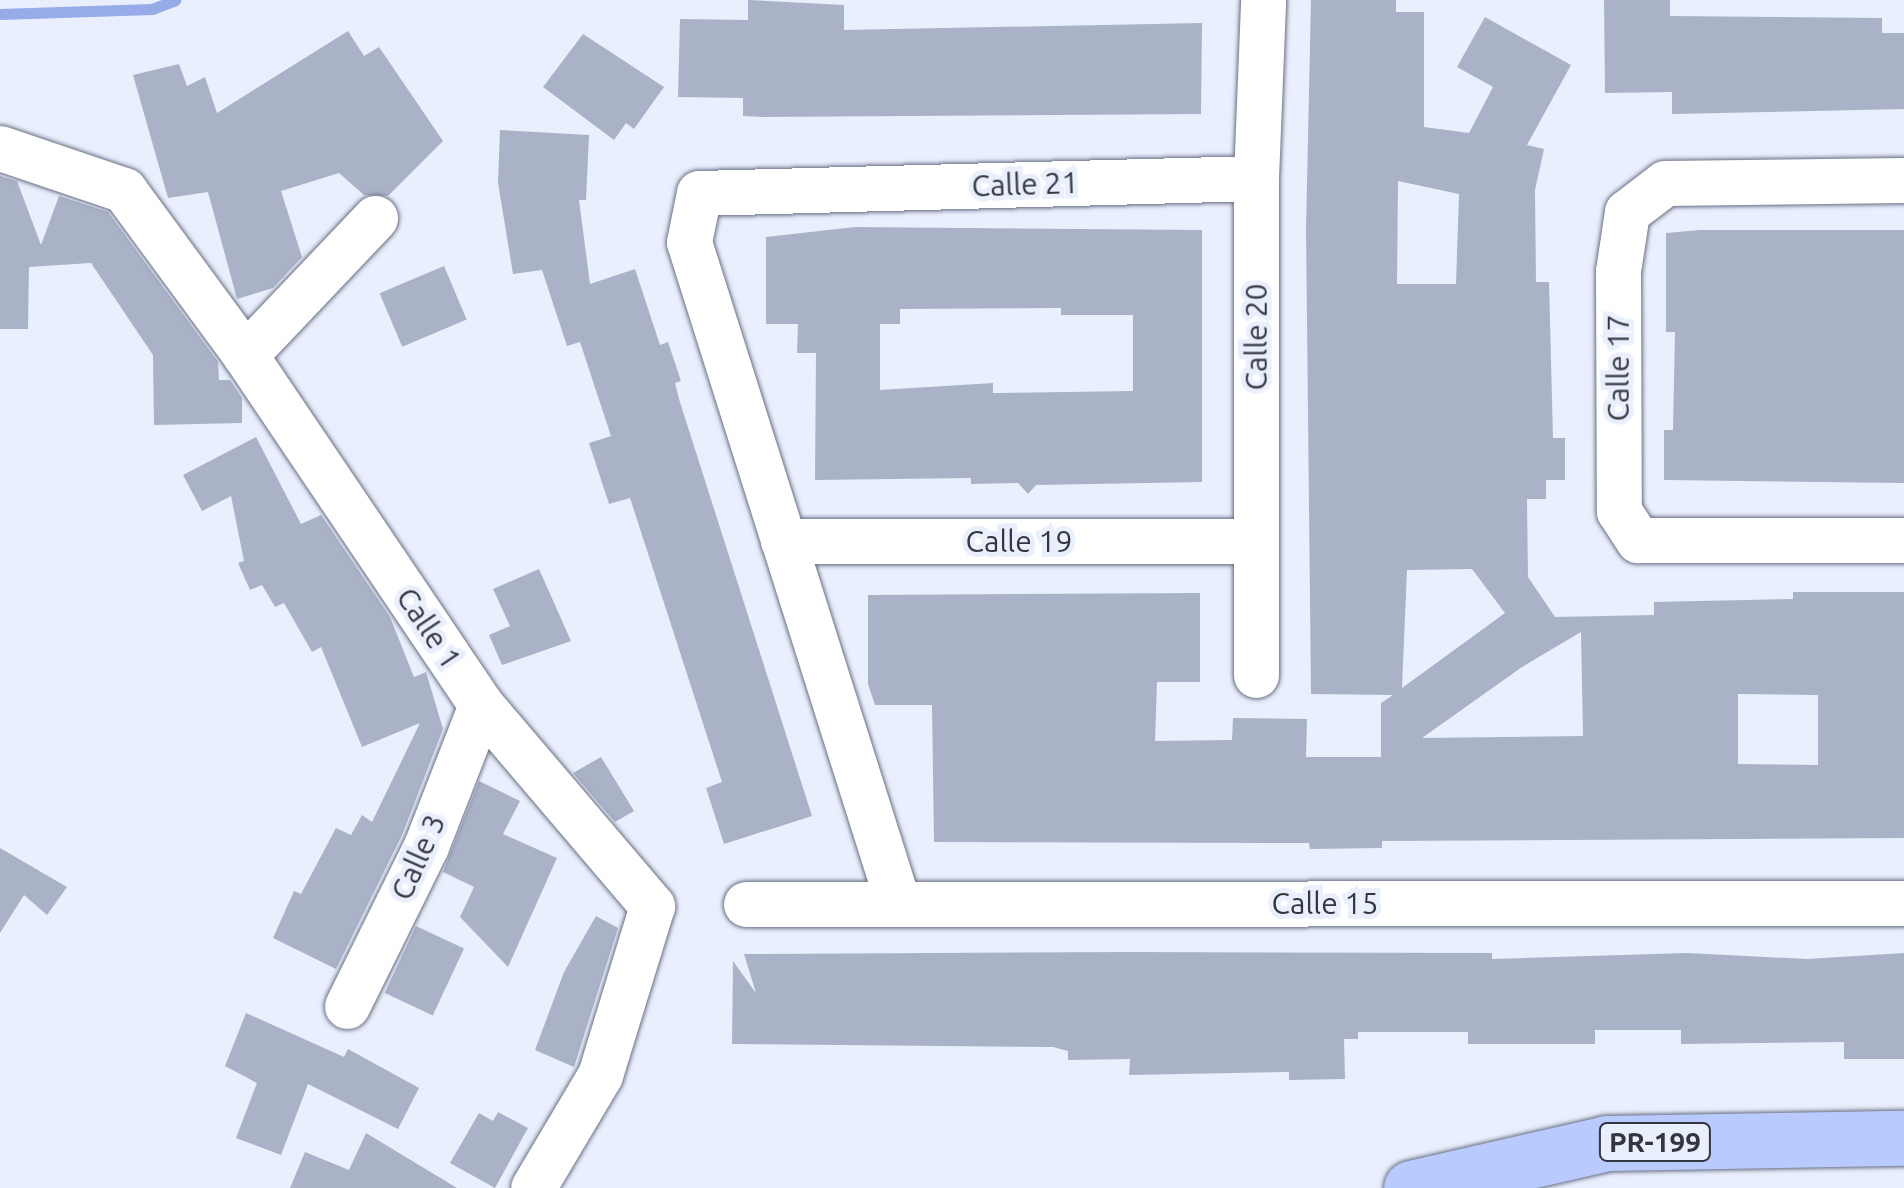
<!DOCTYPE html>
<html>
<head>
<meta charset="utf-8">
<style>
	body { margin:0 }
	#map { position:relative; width:1904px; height:1188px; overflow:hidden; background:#eaeffd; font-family:Ubuntu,sans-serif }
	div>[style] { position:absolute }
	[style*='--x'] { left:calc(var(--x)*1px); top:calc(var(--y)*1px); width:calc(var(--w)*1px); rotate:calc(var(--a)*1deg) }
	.stream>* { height:11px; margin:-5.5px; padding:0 5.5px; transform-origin:5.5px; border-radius:5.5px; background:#96abe8 }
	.building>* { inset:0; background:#aab2c8; transform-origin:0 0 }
	.roads { filter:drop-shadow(0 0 2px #687084) drop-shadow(0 0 2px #687084) }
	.street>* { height:45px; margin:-22.5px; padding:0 22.5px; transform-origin:22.5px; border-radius:22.5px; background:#fff }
	.highway>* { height:55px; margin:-27.5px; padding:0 27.5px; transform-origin:27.5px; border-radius:27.5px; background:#b9cbfe }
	span { translate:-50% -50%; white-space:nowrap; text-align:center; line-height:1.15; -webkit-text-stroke:10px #eaeffd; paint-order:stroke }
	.shield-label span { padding:2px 8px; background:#eaeffd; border:2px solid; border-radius:8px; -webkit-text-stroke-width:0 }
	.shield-label { font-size:28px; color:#33363f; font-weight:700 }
	.street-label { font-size:30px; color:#33363f }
</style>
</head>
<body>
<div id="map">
	<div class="stream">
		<i style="--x:0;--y:14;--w:152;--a:-1.9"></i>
		<i style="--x:152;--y:9;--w:25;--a:-21"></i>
	</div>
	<div class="building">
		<i style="clip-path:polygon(748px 0,844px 5px,844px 30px,1202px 23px,1201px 114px,763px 117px,743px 116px,743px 98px,678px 97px,680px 19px,748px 20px)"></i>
		<i style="clip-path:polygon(evenodd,1311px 0,1396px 0,1396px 12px,1424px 12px,1424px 127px,1469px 133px,1493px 87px,1457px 67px,1485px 17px,1571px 65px,1527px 145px,1544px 149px,1535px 190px,1536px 282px,1549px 282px,1553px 438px,1565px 438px,1565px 480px,1546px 480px,1546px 499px,1527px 499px,1528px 577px,1555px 617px,1654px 615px,1654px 602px,1793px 599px,1793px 592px,1904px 592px,1904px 838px,1382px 841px,1382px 848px,1310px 849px,1309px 843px,934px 842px,932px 705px,875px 705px,868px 684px,868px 595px,1200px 593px,1200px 682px,1157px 682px,1155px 741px,1232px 740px,1233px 718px,1307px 719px,1306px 757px,1381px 757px,1381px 703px,1393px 695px,1311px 694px,1306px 229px,1311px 0,1398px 181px,1459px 194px,1456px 284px,1397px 284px,1398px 181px,1311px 0,1472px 569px,1505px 613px,1402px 688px,1407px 570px,1472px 569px,1311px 0,1581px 632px,1583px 736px,1422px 738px,1522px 667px,1581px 632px,1311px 0,1738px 694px,1818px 695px,1818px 765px,1738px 764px,1738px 694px)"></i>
		<i style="clip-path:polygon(1604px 0,1670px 0,1670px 16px,1882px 18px,1882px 33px,1904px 33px,1904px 109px,1672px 114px,1672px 92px,1605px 93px)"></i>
		<i style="clip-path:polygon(348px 31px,364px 56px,379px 47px,443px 141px,388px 196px,364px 195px,339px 173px,281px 191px,302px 257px,273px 288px,237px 299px,208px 192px,168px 198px,133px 75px,179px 64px,187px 86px,205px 77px,217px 113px)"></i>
		<i style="clip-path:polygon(583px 34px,664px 87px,634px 129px,626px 123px,614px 140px,543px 87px)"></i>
		<i style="clip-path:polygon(500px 130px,589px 135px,586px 200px,579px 200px,590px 284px,635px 269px,660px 345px,668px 342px,681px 381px,675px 383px,679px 399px,812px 816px,724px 844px,706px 788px,722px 782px,630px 498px,609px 504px,589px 443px,611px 436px,580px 342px,567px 346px,542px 270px,513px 274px,498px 183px)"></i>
		<i style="clip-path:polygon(0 176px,17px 181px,41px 245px,59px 196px,108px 212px,218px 362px,219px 380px,230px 380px,242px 398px,242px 423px,154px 425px,153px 355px,91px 263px,29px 267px,28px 329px,0 329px)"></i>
		<i style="clip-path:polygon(evenodd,855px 227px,1202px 230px,1202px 482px,1036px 485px,1028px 494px,1018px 483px,971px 484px,971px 478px,815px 480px,816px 353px,797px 353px,798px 324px,766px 324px,766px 237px,855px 227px,1061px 308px,1061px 315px,1133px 315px,1133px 391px,993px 393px,993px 383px,880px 390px,880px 324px,900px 324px,900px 309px,1061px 308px)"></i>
		<i style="clip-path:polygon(1700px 230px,1904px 230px,1904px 483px,1664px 480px,1664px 430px,1673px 430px,1675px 332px,1666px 332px,1666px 233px)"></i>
		<i style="left:444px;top:266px;width:58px;height:70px;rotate:67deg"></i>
		<i style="clip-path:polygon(256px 437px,301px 524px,321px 515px,390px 617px,414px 677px,426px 672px,443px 729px,402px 835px,336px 969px,273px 938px,294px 891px,301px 894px,336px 828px,351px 835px,362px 815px,372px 822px,420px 723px,362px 747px,321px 647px,312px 652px,284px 603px,275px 607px,262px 585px,250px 590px,238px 563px,244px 561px,231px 496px,202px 511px,183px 475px)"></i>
		<i style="clip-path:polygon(539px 569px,571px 641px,502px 665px,489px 635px,510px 626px,493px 589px)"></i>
		<i style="clip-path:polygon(601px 757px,634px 811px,615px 822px,573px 773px)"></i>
		<i style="clip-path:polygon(479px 781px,520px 801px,503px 834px,557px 858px,508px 967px,460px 917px,474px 887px,443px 872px)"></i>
		<i style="clip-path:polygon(0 848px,67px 887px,47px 915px,24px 895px,0 933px)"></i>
		<i style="clip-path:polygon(596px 916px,618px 928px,574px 1067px,535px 1050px,564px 972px)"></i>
		<i style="left:416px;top:926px;width:53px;height:74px;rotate:25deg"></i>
		<i style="clip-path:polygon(1130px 952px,1492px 953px,1492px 959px,1687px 953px,1807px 959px,1904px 953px,1904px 1059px,1844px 1059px,1844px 1042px,1681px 1044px,1681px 1030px,1595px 1030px,1595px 1044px,1468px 1044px,1468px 1032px,1358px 1032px,1358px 1039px,1344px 1039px,1345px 1079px,1289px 1080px,1289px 1072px,1129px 1075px,1130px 1059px,1068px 1060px,1068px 1051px,1053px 1047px,732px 1044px,733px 961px,756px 993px,744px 954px)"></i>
		<i style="clip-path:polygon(246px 1013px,344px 1057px,348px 1049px,419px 1088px,398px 1129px,308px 1084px,281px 1155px,236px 1138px,257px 1083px,225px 1066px)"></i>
		<i style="clip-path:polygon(498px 1112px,528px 1128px,495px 1188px,450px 1163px,479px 1113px,493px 1121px)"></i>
		<i style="clip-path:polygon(366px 1133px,457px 1188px,290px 1188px,305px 1152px,349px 1170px)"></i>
	</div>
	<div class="roads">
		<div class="street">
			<i style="--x:0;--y:148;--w:131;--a:18.7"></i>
			<i style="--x:124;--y:190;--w:205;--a:53.7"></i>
			<i style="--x:245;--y:355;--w:422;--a:56"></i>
			<i style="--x:481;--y:705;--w:264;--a:49.6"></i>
			<i style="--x:652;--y:906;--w:177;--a:107.1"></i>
			<i style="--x:600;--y:1075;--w:131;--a:120.7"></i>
			<i style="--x:1904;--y:180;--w:239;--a:179.3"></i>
			<i style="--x:1665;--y:183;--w:48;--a:142.7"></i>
			<i style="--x:1627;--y:212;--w:60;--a:98.7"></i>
			<i style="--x:1618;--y:271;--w:240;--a:89.8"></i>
			<i style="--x:1619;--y:511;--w:35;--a:57"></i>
			<i style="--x:1638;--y:540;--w:266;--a:0"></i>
			<i style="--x:245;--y:355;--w:189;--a:-46.5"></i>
			<i style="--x:783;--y:541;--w:473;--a:0"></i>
			<i style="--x:1256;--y:675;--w:497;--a:-90"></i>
			<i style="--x:1256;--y:178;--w:178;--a:-87.7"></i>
			<i style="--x:898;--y:903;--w:693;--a:-107.55"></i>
			<i style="--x:689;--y:242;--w:50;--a:-78.5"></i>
			<i style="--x:699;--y:193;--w:557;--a:-1.54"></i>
			<i style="--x:746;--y:904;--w:1158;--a:-0.05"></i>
			<i style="--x:347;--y:1006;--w:178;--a:-63.7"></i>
			<i style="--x:426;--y:846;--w:151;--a:-68.7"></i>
		</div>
		<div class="highway">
			<i style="--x:1411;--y:1188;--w:201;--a:-12.9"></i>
			<i style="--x:1607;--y:1143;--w:297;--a:-1"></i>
		</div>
	</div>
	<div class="shield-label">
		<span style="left:1655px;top:1142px">PR-199</span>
	</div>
	<div class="street-label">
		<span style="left:1025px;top:184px;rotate:-2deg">Calle 21</span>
		<span style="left:1256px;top:337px;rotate:-90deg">Calle 20</span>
		<span style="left:1618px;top:368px;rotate:-90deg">Calle 17</span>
		<span style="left:1019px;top:541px">Calle 19</span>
		<span style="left:429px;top:628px;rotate:56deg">Calle 1</span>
		<span style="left:418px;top:857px;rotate:-66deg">Calle 3</span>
		<span style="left:1325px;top:903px">Calle 15</span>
	</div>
</div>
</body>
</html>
